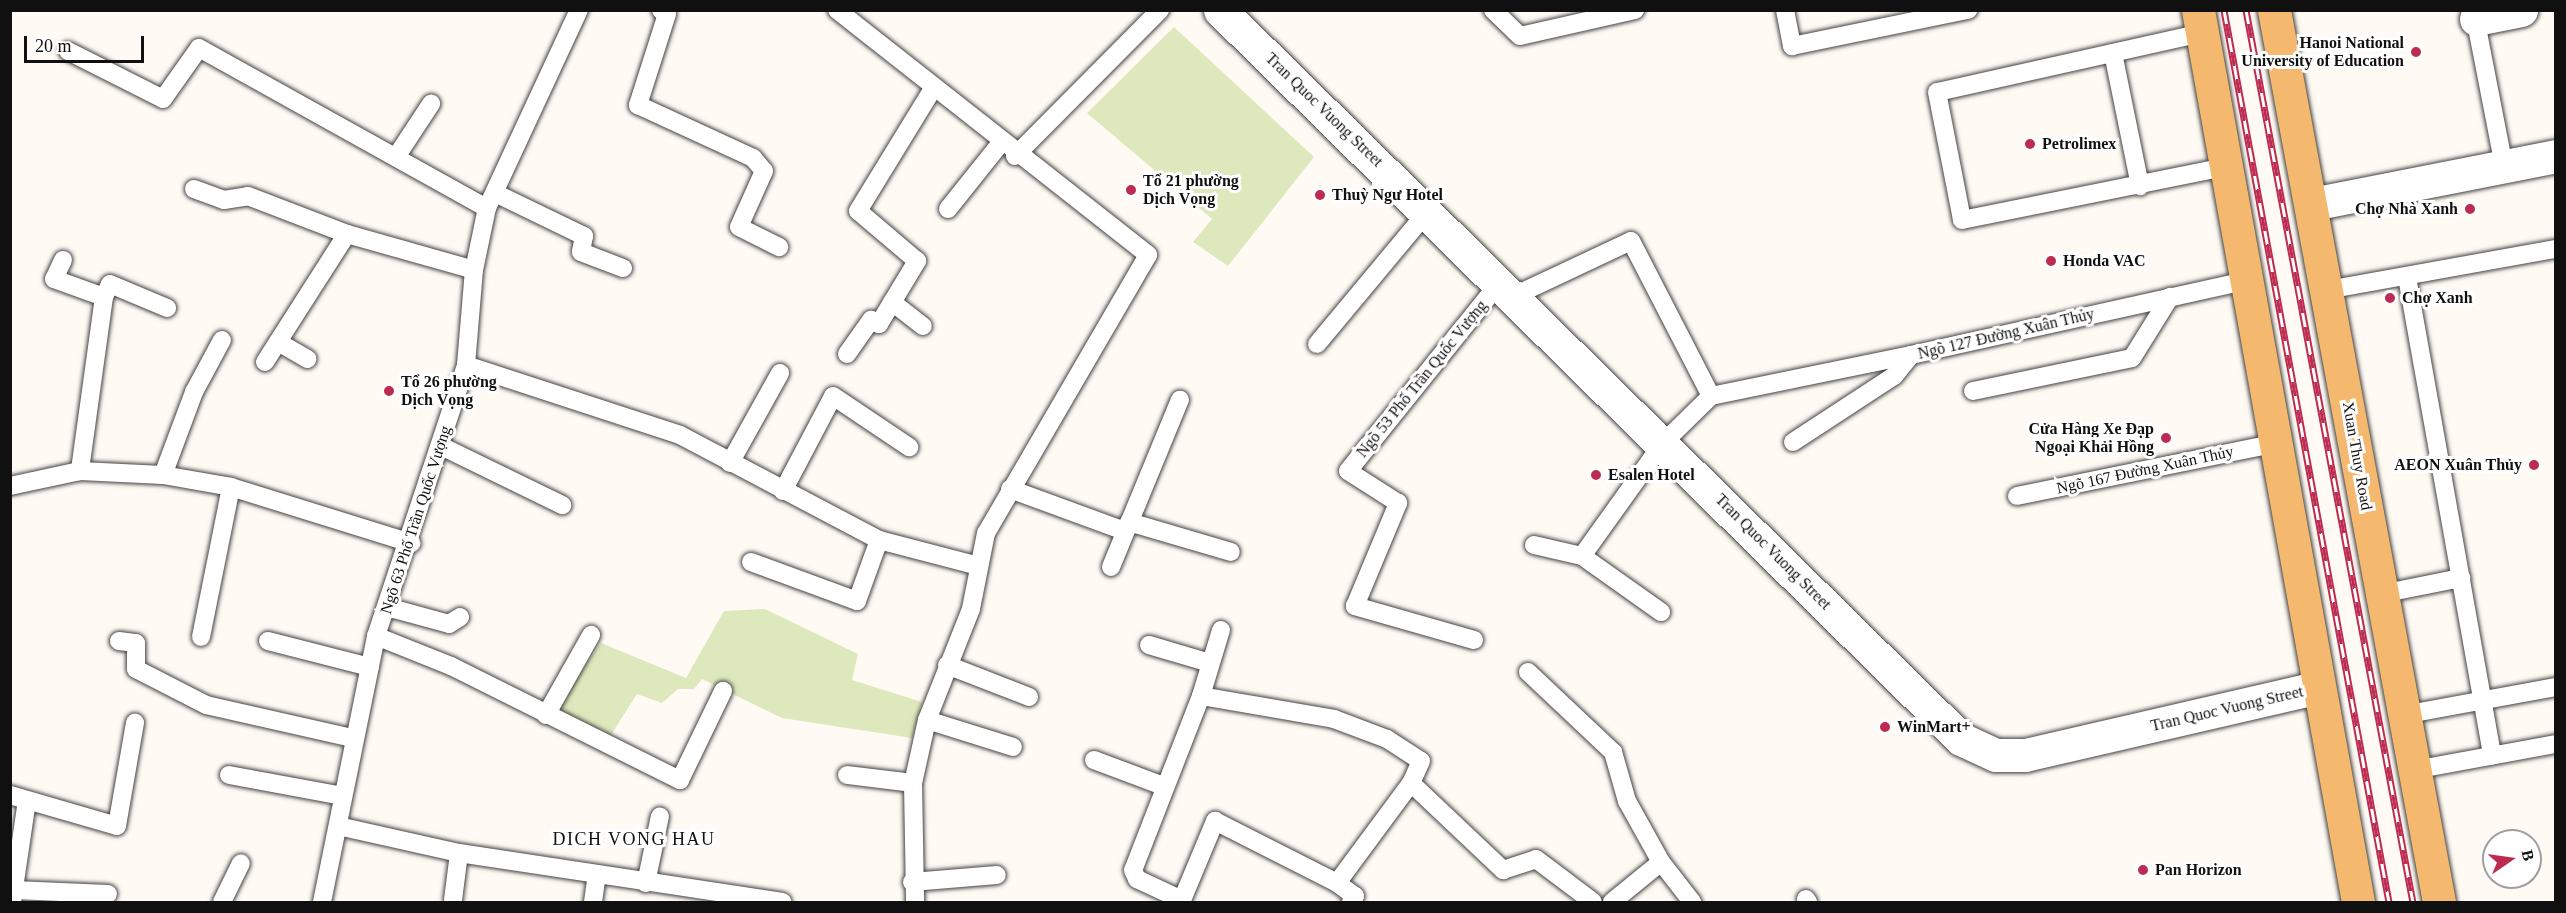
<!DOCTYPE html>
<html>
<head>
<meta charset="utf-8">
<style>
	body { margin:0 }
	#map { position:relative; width:2566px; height:913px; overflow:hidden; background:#fffaf3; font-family:"Times New Roman",serif }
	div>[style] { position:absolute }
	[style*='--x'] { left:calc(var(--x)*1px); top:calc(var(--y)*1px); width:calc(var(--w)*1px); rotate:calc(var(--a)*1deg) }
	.green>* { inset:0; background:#dde9bd }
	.roads { filter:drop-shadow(0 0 2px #434343) drop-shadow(0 0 2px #434343) }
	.service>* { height:18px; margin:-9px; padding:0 9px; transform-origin:9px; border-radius:9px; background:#fff }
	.minor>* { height:33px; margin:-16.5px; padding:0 16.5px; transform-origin:16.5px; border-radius:16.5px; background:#fff }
	.tertiary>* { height:33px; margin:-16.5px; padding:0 16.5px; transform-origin:16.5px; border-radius:16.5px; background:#fff }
	.primary>* { height:33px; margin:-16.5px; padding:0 16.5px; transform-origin:16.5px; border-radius:16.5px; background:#f4b86e }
	.rail>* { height:7px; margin-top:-3.5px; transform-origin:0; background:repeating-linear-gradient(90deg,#fff 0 14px,#bd2b50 0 28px); box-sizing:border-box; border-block:2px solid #bd2b50 }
	.dots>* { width:16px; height:16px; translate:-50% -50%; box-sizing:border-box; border:3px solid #fff; border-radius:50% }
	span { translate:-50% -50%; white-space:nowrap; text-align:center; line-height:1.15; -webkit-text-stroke:6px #fff; paint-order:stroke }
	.poi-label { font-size:16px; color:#101010; font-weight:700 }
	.right { translate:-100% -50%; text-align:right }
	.left { translate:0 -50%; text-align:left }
	.street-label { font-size:16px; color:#101010 }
	.neighbourhood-label { font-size:18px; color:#101010; letter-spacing:1.5px }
	.frame { position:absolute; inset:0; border:12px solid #101010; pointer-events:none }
	.north { position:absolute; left:2482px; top:829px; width:60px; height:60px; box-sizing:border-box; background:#fff; border:2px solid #9f9f9f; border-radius:50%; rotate:77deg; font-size:16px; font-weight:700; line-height:24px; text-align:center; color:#101010 }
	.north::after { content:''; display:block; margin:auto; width:21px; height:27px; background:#bd2b50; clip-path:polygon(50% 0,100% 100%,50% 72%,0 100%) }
	.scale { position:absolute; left:24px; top:36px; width:120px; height:27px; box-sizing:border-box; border:3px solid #101010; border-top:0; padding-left:8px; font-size:18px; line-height:21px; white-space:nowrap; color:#101010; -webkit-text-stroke:4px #fff; paint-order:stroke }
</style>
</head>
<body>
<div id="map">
	<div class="green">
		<i style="clip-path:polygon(1174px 27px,1314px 157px,1228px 266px,1193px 242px,1212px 219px,1087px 113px)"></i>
		<i style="clip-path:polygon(765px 609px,858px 654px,852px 680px,922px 702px,912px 738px,782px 718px,702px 679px,694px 689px,678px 689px,662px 703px,637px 694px,609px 738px,553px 712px,601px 643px,686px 678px,724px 611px)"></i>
	</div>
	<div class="roads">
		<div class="service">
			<i style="--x:661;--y:10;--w:7;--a:34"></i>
			<i style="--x:667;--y:14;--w:96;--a:107.7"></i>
			<i style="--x:638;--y:105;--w:127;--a:24.7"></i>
			<i style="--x:753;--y:158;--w:17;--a:50"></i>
			<i style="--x:764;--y:171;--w:61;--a:114.1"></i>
			<i style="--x:739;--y:227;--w:45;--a:26.6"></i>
			<i style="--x:837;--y:10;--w:396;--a:38.2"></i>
			<i style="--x:1148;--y:255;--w:322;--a:120.2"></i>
			<i style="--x:986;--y:533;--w:77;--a:101.2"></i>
			<i style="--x:971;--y:609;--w:119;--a:111.6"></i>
			<i style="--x:927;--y:720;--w:65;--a:102.5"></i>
			<i style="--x:913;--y:783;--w:119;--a:89"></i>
			<i style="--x:1493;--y:10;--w:37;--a:44"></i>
			<i style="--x:1520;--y:36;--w:118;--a:-12.7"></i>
			<i style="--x:1785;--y:10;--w:37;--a:79"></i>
			<i style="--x:1792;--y:46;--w:180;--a:-11.6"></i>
			<i style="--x:2474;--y:12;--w:157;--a:79"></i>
			<i style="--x:2202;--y:33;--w:271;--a:167.4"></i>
			<i style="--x:1937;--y:92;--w:130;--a:78.9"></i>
			<i style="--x:1962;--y:220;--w:268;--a:-11.4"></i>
			<i style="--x:68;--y:51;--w:106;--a:26.8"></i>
			<i style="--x:163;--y:99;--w:62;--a:-54.8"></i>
			<i style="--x:199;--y:48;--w:329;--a:29.1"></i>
			<i style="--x:2113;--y:53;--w:136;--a:78.5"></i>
			<i style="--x:1015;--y:156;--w:206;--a:-45.2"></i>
			<i style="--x:396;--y:157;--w:64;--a:-56.6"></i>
			<i style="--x:194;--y:189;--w:32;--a:20"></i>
			<i style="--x:224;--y:200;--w:24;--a:-9"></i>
			<i style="--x:248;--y:196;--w:106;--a:21"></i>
			<i style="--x:347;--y:234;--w:132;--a:15.8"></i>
			<i style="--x:495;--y:193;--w:99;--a:25.8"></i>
			<i style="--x:584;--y:236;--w:16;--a:101"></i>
			<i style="--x:581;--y:252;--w:45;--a:20.9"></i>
			<i style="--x:948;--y:209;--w:83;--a:-51.3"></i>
			<i style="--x:63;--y:260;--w:21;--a:115"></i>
			<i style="--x:54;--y:279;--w:53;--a:19.8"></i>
			<i style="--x:104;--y:297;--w:176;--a:97.9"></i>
			<i style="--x:2407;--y:277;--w:486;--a:79.9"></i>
			<i style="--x:2327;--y:290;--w:233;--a:-10.2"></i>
			<i style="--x:1514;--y:296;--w:129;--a:-25.2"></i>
			<i style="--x:1631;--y:241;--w:174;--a:62.7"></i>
			<i style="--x:1711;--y:396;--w:204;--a:-11.6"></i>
			<i style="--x:104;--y:297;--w:14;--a:-65"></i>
			<i style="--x:110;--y:284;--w:62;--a:22.8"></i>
			<i style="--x:892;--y:302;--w:39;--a:38"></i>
			<i style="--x:278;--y:342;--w:34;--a:30"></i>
			<i style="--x:1317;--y:344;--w:173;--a:-50.2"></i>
			<i style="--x:847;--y:354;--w:42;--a:-54.8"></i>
			<i style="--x:871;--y:320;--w:9;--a:27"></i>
			<i style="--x:879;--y:324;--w:74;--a:-58.9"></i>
			<i style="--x:917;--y:261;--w:77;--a:-139.7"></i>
			<i style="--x:858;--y:211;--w:145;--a:-58.5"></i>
			<i style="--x:265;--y:362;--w:152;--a:-57.4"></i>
			<i style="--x:466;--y:365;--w:225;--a:18.1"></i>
			<i style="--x:680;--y:435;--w:225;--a:27.8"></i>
			<i style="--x:879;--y:540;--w:103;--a:14.6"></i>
			<i style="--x:1973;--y:391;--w:162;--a:-11.7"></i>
			<i style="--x:2132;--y:358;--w:72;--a:-58.1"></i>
			<i style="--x:1793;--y:442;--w:121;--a:-33.2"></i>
			<i style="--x:1894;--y:376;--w:27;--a:-51"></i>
			<i style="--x:1911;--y:355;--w:342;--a:-12.5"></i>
			<i style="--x:441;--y:446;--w:135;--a:26"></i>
			<i style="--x:730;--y:463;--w:103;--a:-60.9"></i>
			<i style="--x:163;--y:475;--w:89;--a:-69.5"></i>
			<i style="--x:194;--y:392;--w:59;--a:-61.7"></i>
			<i style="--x:10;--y:486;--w:72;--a:-12.1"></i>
			<i style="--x:80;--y:471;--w:83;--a:2.8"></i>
			<i style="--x:163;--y:475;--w:69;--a:10"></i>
			<i style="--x:231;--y:487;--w:189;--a:17.3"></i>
			<i style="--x:1010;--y:489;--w:122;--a:20.1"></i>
			<i style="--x:783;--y:491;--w:107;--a:-62.2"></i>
			<i style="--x:833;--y:396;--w:92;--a:33.9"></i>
			<i style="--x:2017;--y:496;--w:261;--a:-11.5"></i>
			<i style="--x:1129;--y:522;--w:106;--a:16.4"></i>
			<i style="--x:1534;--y:545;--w:49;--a:12.9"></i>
			<i style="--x:1582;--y:556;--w:97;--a:35.3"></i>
			<i style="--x:1582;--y:556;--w:139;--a:-54.4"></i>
			<i style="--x:1663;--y:443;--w:67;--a:-44.4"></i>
			<i style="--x:751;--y:562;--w:113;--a:20.2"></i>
			<i style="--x:857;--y:601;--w:65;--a:-70.2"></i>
			<i style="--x:1111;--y:567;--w:181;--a:-67.6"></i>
			<i style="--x:2381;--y:594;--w:82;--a:-11.3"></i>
			<i style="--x:387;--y:607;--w:64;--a:15.3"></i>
			<i style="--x:449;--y:624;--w:13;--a:-32"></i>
			<i style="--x:1221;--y:630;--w:69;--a:106.9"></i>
			<i style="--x:1201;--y:696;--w:187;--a:111.3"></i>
			<i style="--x:1133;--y:870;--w:10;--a:66"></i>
			<i style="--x:1137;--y:879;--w:50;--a:25"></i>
			<i style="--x:1182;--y:900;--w:86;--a:-67.3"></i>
			<i style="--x:1215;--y:821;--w:137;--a:26.9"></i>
			<i style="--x:1337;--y:883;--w:22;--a:36"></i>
			<i style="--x:1355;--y:896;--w:7;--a:124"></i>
			<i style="--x:376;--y:636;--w:81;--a:21.8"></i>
			<i style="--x:451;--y:666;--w:256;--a:26.5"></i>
			<i style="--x:680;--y:780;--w:99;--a:-64.2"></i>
			<i style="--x:201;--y:637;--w:153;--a:-78.7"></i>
			<i style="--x:1474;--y:640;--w:124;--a:-164.1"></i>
			<i style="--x:1355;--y:606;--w:112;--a:-67.3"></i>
			<i style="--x:1398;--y:503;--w:59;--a:-147.4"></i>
			<i style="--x:1348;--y:471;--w:243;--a:-51.2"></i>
			<i style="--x:119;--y:641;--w:17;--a:7"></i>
			<i style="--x:136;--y:643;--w:26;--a:90"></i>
			<i style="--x:136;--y:669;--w:79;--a:27.2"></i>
			<i style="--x:206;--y:705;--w:151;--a:12.7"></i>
			<i style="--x:268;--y:641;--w:105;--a:14.3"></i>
			<i style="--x:1149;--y:645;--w:64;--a:16.4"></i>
			<i style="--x:947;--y:665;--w:88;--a:21.3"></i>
			<i style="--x:1528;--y:672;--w:117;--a:43.3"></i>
			<i style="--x:1613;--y:752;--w:51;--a:74.1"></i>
			<i style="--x:1627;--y:801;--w:70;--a:60.9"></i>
			<i style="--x:1661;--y:862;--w:51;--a:52.2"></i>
			<i style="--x:1201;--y:696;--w:135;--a:9.8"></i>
			<i style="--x:1334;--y:719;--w:57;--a:20.7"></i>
			<i style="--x:1387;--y:739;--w:40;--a:32.9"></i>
			<i style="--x:1421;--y:761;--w:24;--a:114"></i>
			<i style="--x:1411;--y:783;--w:124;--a:126.5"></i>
			<i style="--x:546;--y:715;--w:92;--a:-60.6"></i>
			<i style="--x:2403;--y:715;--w:156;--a:-10.4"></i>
			<i style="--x:927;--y:720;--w:90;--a:17.4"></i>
			<i style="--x:1094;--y:760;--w:74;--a:20.6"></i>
			<i style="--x:2414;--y:770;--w:144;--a:-10.4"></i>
			<i style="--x:229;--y:775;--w:115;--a:10.5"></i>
			<i style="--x:847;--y:775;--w:66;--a:6.9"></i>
			<i style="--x:1411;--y:783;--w:127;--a:43.4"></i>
			<i style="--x:1503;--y:870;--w:35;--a:-18"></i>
			<i style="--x:1536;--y:859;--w:71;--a:37"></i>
			<i style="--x:10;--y:795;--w:111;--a:16.2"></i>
			<i style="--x:117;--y:826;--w:105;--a:-80.1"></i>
			<i style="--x:338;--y:826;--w:124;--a:12.6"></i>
			<i style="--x:459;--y:853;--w:327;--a:8.6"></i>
			<i style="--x:912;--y:882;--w:85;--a:-4.7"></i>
			<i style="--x:646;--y:883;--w:68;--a:-78.2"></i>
			<i style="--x:14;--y:890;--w:94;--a:2.4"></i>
			<i style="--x:1806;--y:899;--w:4;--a:56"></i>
			<i style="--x:453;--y:900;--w:47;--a:-82.7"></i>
			<i style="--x:12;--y:902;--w:102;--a:-81.6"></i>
			<i style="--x:222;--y:902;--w:43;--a:-64"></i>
			<i style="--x:322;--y:902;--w:271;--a:-78.5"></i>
			<i style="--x:376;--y:636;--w:286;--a:-71.6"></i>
			<i style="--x:466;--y:365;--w:95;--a:-85.2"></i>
			<i style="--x:474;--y:270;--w:63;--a:-78.2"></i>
			<i style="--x:487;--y:208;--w:218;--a:-65.1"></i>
			<i style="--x:593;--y:902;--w:28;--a:-82"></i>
			<i style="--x:1612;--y:902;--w:63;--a:-39.2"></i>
		</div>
		<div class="minor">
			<i style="--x:2476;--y:19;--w:46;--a:-11.3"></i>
			<i style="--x:2312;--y:204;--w:249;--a:-11.1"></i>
		</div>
		<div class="tertiary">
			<i style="--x:1220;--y:10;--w:1039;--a:44.53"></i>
			<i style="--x:1961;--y:739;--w:38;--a:25"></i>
			<i style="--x:1996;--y:755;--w:29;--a:0"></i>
			<i style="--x:2025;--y:755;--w:298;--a:-13"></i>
		</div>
		<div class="primary">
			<i style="--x:2198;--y:10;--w:906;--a:79.83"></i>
			<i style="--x:2274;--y:10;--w:907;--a:79.52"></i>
		</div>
	</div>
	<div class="rail">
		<i style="--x:2224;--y:10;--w:907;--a:79.52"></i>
		<i style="--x:2246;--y:10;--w:907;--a:79.4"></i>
	</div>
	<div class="dots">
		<i style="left:2416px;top:52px;background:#bd2b50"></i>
		<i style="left:2030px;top:144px;background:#bd2b50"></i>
		<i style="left:1131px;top:190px;background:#bd2b50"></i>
		<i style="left:1320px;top:195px;background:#bd2b50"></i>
		<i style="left:2470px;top:209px;background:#bd2b50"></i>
		<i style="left:2051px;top:261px;background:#bd2b50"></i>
		<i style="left:2390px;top:298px;background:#bd2b50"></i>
		<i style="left:389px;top:391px;background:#bd2b50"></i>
		<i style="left:2166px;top:438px;background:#bd2b50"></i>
		<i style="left:2534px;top:465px;background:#bd2b50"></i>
		<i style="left:1596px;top:475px;background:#bd2b50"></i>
		<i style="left:1885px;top:727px;background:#bd2b50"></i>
		<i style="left:2143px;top:870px;background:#bd2b50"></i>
	</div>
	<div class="poi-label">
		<span class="right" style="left:2404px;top:52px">Hanoi National<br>University of Education</span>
		<span class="left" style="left:2042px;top:144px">Petrolimex</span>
		<span class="left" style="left:1143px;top:190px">Tổ 21 phường<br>Dịch Vọng</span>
		<span class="left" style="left:1332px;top:195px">Thuỳ Ngư Hotel</span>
		<span class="right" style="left:2458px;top:209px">Chợ Nhà Xanh</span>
		<span class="left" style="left:2063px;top:261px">Honda VAC</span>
		<span class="left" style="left:2402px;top:298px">Chợ Xanh</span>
		<span class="left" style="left:401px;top:391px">Tổ 26 phường<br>Dịch Vọng</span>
		<span class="right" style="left:2154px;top:438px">Cửa Hàng Xe Đạp<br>Ngoại Khải Hồng</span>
		<span class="right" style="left:2522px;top:465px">AEON Xuân Thủy</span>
		<span class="left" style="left:1608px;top:475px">Esalen Hotel</span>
		<span class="left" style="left:1897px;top:727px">WinMart+</span>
		<span class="left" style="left:2155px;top:870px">Pan Horizon</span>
	</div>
	<div class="street-label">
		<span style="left:1324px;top:110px;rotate:44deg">Tran Quoc Vuong Street</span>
		<span style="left:2006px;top:334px;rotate:-13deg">Ngõ 127 Đường Xuân Thủy</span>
		<span style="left:1422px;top:379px;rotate:-51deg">Ngõ 53 Phố Trần Quốc Vượng</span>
		<span style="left:2357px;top:456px;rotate:80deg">Xuan Thuy Road</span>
		<span style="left:2145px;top:470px;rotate:-12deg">Ngõ 167 Đường Xuân Thủy</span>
		<span style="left:416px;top:520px;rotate:-72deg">Ngõ 63 Phố Trần Quốc Vượng</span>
		<span style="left:1773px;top:552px;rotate:45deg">Tran Quoc Vuong Street</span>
		<span style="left:2227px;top:709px;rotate:-13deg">Tran Quoc Vuong Street</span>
	</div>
	<div class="neighbourhood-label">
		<span style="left:634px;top:839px">DICH VONG HAU</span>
	</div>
	<div class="frame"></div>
	<div class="north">B</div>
	<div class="scale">20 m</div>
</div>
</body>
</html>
